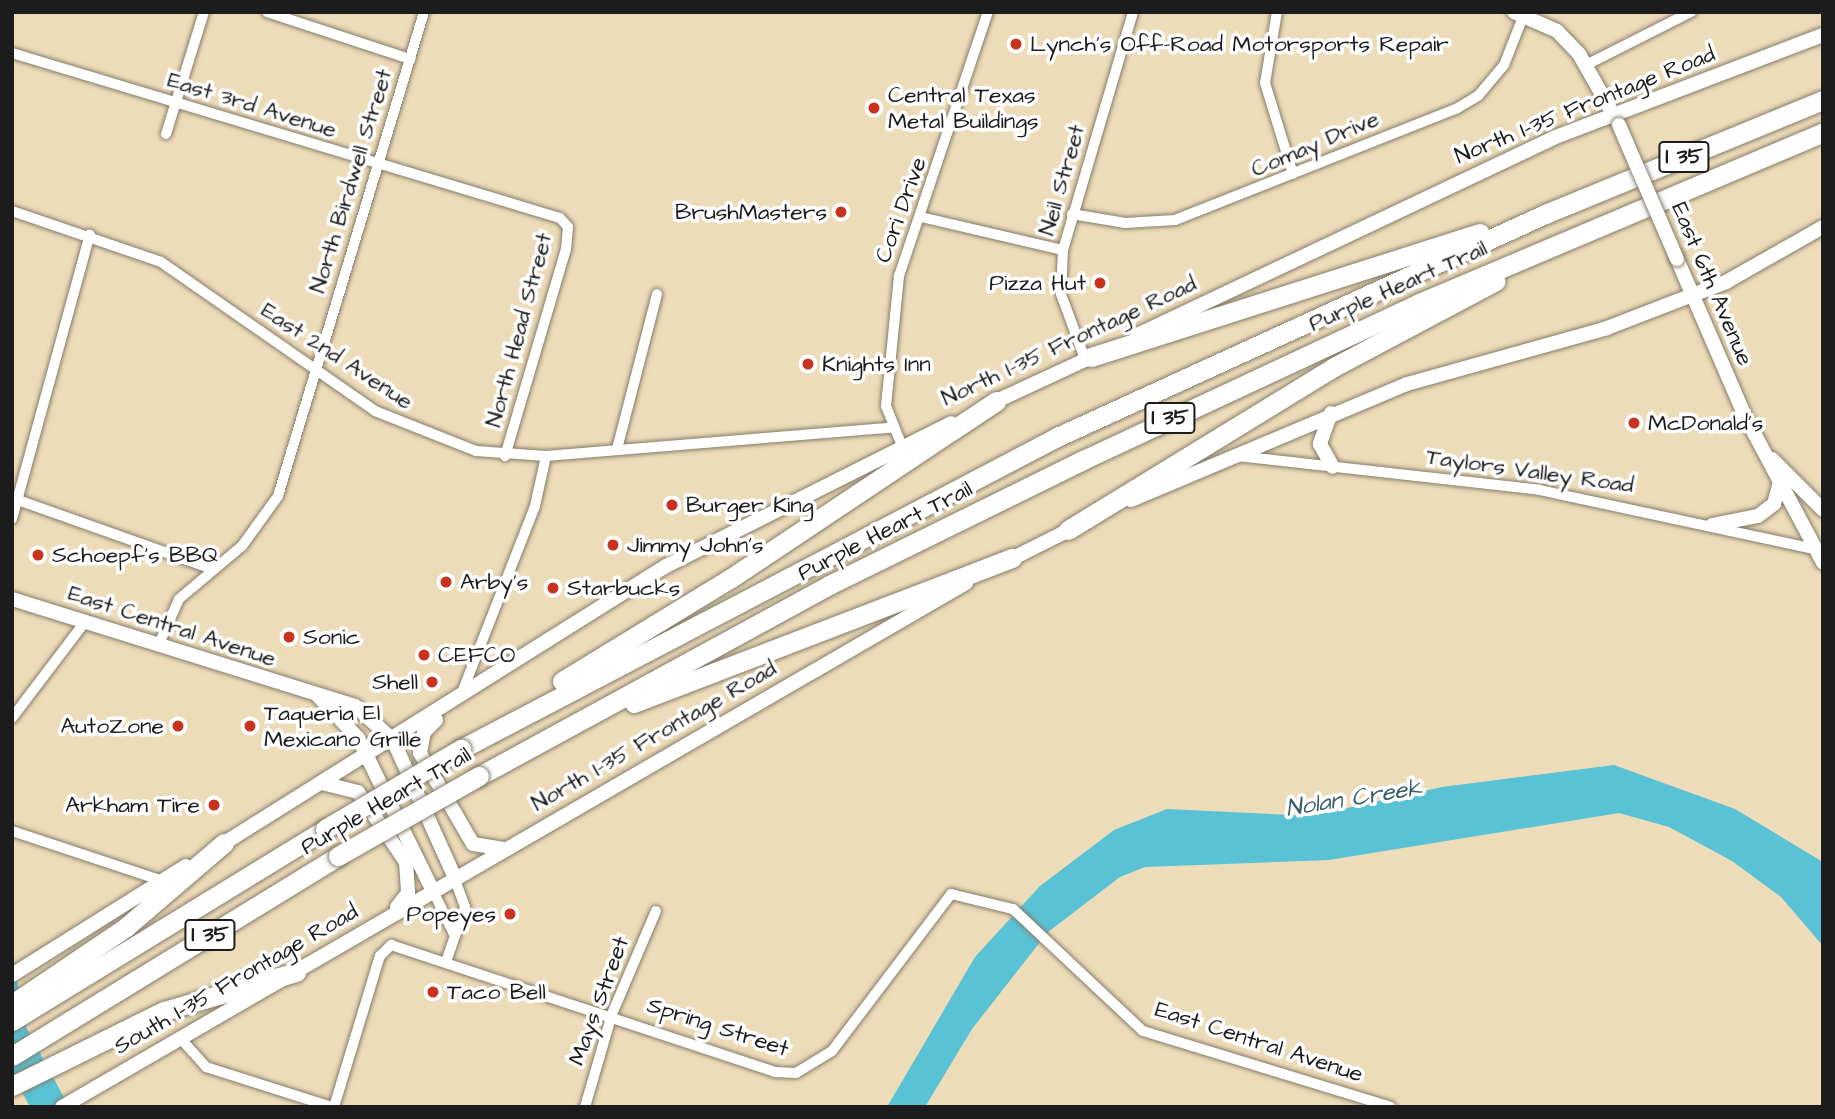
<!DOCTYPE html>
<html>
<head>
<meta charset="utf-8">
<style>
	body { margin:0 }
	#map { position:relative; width:1835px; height:1119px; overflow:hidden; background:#eddcb9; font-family:"Architects Daughter",sans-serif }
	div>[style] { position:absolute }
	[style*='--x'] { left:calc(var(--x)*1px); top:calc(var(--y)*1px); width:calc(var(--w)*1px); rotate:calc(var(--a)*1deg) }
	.water>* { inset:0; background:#59c2d5 }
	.roads { filter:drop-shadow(0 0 2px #847c6a) drop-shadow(0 0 2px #847c6a) }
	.street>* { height:10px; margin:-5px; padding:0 5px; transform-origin:5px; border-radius:5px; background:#fff }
	.secondary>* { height:14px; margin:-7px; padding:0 7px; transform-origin:7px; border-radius:7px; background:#fff }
	.highway>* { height:19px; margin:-9.5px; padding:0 9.5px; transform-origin:9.5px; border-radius:9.5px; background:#fff }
	.bridges { filter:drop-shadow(0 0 2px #847c6a) drop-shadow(0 0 2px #847c6a) }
	.secondary-bridge>* { height:14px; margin:-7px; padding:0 7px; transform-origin:7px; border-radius:7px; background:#fff }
	.highway-bridge>* { height:19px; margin:-9.5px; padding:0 9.5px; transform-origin:9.5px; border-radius:9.5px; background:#fff }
	.dots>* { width:19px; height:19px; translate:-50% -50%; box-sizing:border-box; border:4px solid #fff; border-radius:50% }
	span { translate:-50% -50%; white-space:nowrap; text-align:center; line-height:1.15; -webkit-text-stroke:7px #fff; paint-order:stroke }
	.shield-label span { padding:2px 5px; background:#fff; border:2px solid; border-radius:5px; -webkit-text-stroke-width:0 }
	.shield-label { font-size:21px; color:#1c1c1c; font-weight:700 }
	.poi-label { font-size:23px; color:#1c1c1c }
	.left { translate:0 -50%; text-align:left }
	.right { translate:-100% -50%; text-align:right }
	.street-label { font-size:23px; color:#1c1c1c }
	.water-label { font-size:24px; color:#345e66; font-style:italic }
	.frame { position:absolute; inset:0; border:14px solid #1c1c1c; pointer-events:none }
</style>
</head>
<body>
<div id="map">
	<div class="water">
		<i style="clip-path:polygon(1614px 765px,1735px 809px,1823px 862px,1823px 946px,1781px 897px,1732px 861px,1669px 827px,1619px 813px,1329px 860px,1145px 867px,1120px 877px,1048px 932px,972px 1029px,925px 1107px,887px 1107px,975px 957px,1040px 886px,1114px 830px,1167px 809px,1311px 816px,1442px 787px)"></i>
		<i style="clip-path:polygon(12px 948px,24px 1023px,69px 1107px,30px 1107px,12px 1073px)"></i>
	</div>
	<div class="roads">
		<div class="street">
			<i style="--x:267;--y:12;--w:151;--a:18.2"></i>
			<i style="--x:1277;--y:12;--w:72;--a:99.6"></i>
			<i style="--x:1265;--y:83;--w:95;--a:72.9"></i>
			<i style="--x:12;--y:53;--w:572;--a:16.76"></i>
			<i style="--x:560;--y:218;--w:12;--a:48"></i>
			<i style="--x:568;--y:227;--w:22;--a:95"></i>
			<i style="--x:566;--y:249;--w:216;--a:106.4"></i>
			<i style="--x:1586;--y:65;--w:118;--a:-26.8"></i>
			<i style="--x:166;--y:134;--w:128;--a:-72.7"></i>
			<i style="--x:12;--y:211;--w:157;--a:18.9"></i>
			<i style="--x:161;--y:262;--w:261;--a:34.8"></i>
			<i style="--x:375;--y:411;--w:109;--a:21.6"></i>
			<i style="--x:476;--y:451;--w:70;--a:4.1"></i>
			<i style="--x:546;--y:456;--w:345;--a:-4.7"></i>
			<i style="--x:1072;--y:214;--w:54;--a:9.6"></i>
			<i style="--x:1125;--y:223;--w:50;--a:-3.4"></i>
			<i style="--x:1175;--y:220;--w:302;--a:-21.6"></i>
			<i style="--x:1456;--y:109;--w:26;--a:-31"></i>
			<i style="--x:1478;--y:96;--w:40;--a:-50"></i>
			<i style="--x:1504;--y:65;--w:57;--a:-68.4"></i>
			<i style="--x:921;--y:217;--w:146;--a:13.1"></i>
			<i style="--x:1085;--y:359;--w:69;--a:-110.3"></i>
			<i style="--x:1061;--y:294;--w:44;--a:-87.4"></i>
			<i style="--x:1063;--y:250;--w:248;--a:-73.6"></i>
			<i style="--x:902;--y:446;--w:43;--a:-111.8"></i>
			<i style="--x:886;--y:406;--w:131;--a:-84.3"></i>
			<i style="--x:899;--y:276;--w:279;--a:-71.4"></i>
			<i style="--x:617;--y:449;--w:160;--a:-75.5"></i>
			<i style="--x:1238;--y:456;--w:303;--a:6.4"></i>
			<i style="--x:1539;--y:490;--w:286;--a:12.1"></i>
			<i style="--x:12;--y:498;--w:213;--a:19.5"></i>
			<i style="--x:12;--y:519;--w:295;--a:-74.7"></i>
			<i style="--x:158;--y:646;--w:51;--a:-65.9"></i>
			<i style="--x:179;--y:599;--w:82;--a:-40.1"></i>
			<i style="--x:242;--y:546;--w:62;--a:-54.2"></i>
			<i style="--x:278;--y:496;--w:506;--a:-73.21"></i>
			<i style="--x:461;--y:695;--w:203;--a:-68.6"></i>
			<i style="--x:535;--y:506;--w:51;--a:-77.6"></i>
			<i style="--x:12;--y:718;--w:119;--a:-52.8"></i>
			<i style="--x:12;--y:831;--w:159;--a:18.3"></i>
			<i style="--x:432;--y:889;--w:52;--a:63.9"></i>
			<i style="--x:447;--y:959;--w:55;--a:-70.9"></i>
			<i style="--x:465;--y:907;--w:33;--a:-110"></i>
			<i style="--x:181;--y:1039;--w:38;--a:48"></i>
			<i style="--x:206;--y:1067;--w:132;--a:17.6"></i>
			<i style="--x:334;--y:1107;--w:158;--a:-73.1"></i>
			<i style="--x:380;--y:956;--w:16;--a:-45"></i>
			<i style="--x:391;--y:945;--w:404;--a:18.3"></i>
			<i style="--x:775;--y:1072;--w:21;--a:3"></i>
			<i style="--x:796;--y:1073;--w:42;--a:-31.4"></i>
			<i style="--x:832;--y:1051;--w:197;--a:-52.8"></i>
			<i style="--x:951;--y:894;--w:64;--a:13.6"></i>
			<i style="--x:1013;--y:909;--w:178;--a:43.2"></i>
			<i style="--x:1143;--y:1031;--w:259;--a:17"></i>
			<i style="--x:585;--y:1107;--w:97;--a:-73.8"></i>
			<i style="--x:612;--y:1014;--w:112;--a:-66.9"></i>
		</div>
		<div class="secondary">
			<i style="--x:1514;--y:12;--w:47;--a:23.8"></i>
			<i style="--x:1557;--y:31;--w:32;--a:46"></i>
			<i style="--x:1579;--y:54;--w:77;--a:60.4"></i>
			<i style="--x:1677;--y:259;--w:171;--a:66.6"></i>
			<i style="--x:1745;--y:416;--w:166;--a:62"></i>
			<i style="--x:1137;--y:335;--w:460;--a:-25.3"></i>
			<i style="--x:1553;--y:138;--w:289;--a:-20.9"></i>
			<i style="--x:988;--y:405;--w:123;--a:-24.9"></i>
			<i style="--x:1331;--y:413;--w:33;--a:110"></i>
			<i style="--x:1320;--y:444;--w:26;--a:61"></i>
			<i style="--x:1772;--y:459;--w:72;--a:45"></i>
			<i style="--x:1131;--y:500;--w:299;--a:-22.8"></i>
			<i style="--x:1407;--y:384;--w:208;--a:-15.6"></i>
			<i style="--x:1607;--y:328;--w:128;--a:-21.1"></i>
			<i style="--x:1726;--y:282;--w:112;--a:-29.6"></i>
			<i style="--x:1712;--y:525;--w:47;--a:-11.1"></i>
			<i style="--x:1758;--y:516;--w:20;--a:-37"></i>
			<i style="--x:1774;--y:504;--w:23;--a:-75"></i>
			<i style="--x:1005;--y:562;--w:78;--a:-26.6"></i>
			<i style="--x:12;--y:599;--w:359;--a:17.3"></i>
			<i style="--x:355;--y:706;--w:51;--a:41.8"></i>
			<i style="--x:393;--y:740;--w:149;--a:65.8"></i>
			<i style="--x:318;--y:696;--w:58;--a:46.4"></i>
			<i style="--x:358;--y:738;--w:168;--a:63.9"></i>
			<i style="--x:436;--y:720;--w:17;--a:135"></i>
			<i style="--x:424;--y:732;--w:21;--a:101"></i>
			<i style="--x:420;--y:753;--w:105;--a:59.8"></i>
			<i style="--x:473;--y:844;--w:31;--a:9"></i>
			<i style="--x:322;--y:783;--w:37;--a:14"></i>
			<i style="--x:358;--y:792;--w:85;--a:55.6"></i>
			<i style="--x:406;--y:862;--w:31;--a:86"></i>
			<i style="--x:408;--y:893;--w:18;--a:128"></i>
			<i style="--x:218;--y:847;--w:529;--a:-32.1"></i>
			<i style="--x:666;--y:566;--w:319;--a:-26.6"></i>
			<i style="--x:12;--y:975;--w:205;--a:-32.1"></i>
			<i style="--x:62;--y:1107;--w:1045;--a:-30.1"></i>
		</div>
		<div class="highway">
			<i style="--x:1091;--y:357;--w:408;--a:-17.7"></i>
			<i style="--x:1068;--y:530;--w:312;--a:-31.5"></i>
			<i style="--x:1334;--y:367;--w:183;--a:-28"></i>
			<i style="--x:562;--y:681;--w:198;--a:-31.4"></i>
			<i style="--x:731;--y:578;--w:319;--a:-33.7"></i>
			<i style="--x:634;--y:703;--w:405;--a:-21"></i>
			<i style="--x:461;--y:749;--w:673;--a:-27.63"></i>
			<i style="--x:1057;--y:437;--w:537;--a:-24.56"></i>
			<i style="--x:1545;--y:214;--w:300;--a:-22.3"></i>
			<i style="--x:479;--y:776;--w:399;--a:-28.6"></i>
			<i style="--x:829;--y:585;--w:283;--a:-26.2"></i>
			<i style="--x:1083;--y:460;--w:371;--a:-25"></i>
			<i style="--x:1419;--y:303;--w:439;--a:-22.9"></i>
			<i style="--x:12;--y:1004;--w:138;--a:-34"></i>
			<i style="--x:126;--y:927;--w:129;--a:-40.6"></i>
			<i style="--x:12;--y:1021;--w:367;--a:-31.5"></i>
			<i style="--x:12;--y:1056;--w:382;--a:-31.5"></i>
			<i style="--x:12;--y:1086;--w:169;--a:-26.3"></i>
			<i style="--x:164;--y:1011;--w:138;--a:-16.5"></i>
		</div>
	</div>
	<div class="bridges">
		<div class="secondary-bridge">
			<i style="--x:1619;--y:125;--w:146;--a:66.6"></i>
		</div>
		<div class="highway-bridge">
			<i style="--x:325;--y:829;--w:158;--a:-30.5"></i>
			<i style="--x:338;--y:856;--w:162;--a:-29.6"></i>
		</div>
	</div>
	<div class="dots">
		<i style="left:1016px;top:44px;background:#c8321e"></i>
		<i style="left:874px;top:108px;background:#c8321e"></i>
		<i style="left:841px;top:212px;background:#c8321e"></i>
		<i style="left:1100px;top:283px;background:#c8321e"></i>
		<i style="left:808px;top:364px;background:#c8321e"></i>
		<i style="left:1634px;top:423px;background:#c8321e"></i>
		<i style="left:672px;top:505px;background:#c8321e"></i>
		<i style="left:613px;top:545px;background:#c8321e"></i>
		<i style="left:38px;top:555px;background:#c8321e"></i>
		<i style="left:446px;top:582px;background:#c8321e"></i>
		<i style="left:553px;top:588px;background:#c8321e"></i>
		<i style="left:289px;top:637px;background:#c8321e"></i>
		<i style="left:424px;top:655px;background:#c8321e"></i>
		<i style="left:432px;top:682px;background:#c8321e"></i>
		<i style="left:178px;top:726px;background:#c8321e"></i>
		<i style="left:250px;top:726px;background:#c8321e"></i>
		<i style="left:214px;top:805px;background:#c8321e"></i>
		<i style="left:510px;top:914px;background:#c8321e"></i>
		<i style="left:433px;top:992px;background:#c8321e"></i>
	</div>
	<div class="shield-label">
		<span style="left:1684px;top:157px">I 35</span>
		<span style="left:1170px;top:418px">I 35</span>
		<span style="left:210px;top:935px">I 35</span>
	</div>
	<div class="poi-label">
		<span class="left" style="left:1030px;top:44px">Lynch's Off-Road Motorsports Repair</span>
		<span class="left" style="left:888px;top:108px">Central Texas<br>Metal Buildings</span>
		<span class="right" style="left:827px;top:212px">BrushMasters</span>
		<span class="right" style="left:1086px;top:283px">Pizza Hut</span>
		<span class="left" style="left:822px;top:364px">Knights Inn</span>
		<span class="left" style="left:1648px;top:423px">McDonald's</span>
		<span class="left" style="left:686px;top:505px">Burger King</span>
		<span class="left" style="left:627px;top:545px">Jimmy John's</span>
		<span class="left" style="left:52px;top:555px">Schoepf's BBQ</span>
		<span class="left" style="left:460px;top:582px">Arby's</span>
		<span class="left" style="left:567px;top:588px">Starbucks</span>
		<span class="left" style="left:303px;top:637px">Sonic</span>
		<span class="left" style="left:438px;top:655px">CEFCO</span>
		<span class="right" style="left:418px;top:682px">Shell</span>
		<span class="left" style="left:264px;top:726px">Taqueria El<br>Mexicano Grille</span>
		<span class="right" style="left:164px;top:726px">AutoZone</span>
		<span class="right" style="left:200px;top:805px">Arkham Tire</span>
		<span class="right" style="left:496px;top:914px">Popeyes</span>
		<span class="left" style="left:447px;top:992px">Taco Bell</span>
	</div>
	<div class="street-label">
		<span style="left:252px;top:105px;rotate:17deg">East 3rd Avenue</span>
		<span style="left:1585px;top:105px;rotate:-22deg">North I-35 Frontage Road</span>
		<span style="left:1315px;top:144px;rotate:-23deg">Comay Drive</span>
		<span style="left:1062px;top:180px;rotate:-74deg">Neil Street</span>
		<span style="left:351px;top:181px;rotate:-73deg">North Birdwell Street</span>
		<span style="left:901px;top:210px;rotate:-70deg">Cori Drive</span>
		<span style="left:1712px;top:284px;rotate:67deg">East 6th Avenue</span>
		<span style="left:1398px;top:286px;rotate:-24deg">Purple Heart Trail</span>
		<span style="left:519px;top:330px;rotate:-75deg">North Head Street</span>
		<span style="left:1069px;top:341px;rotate:-25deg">North I-35 Frontage Road</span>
		<span style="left:337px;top:356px;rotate:33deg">East 2nd Avenue</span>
		<span style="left:1530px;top:471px;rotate:8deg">Taylors Valley Road</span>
		<span style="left:885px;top:531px;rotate:-27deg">Purple Heart Trail</span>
		<span style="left:172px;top:626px;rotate:18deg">East Central Avenue</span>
		<span style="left:654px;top:736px;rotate:-30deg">North I-35 Frontage Road</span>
		<span style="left:386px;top:801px;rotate:-30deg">Purple Heart Trail</span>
		<span style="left:236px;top:979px;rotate:-30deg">South I-35 Frontage Road</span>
		<span style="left:599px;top:1001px;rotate:-70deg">Mays Street</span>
		<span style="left:718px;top:1027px;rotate:18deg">Spring Street</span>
		<span style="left:1259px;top:1042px;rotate:18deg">East Central Avenue</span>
	</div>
	<div class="water-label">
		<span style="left:1354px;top:799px;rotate:-9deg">Nolan Creek</span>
	</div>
	<div class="frame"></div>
</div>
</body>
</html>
